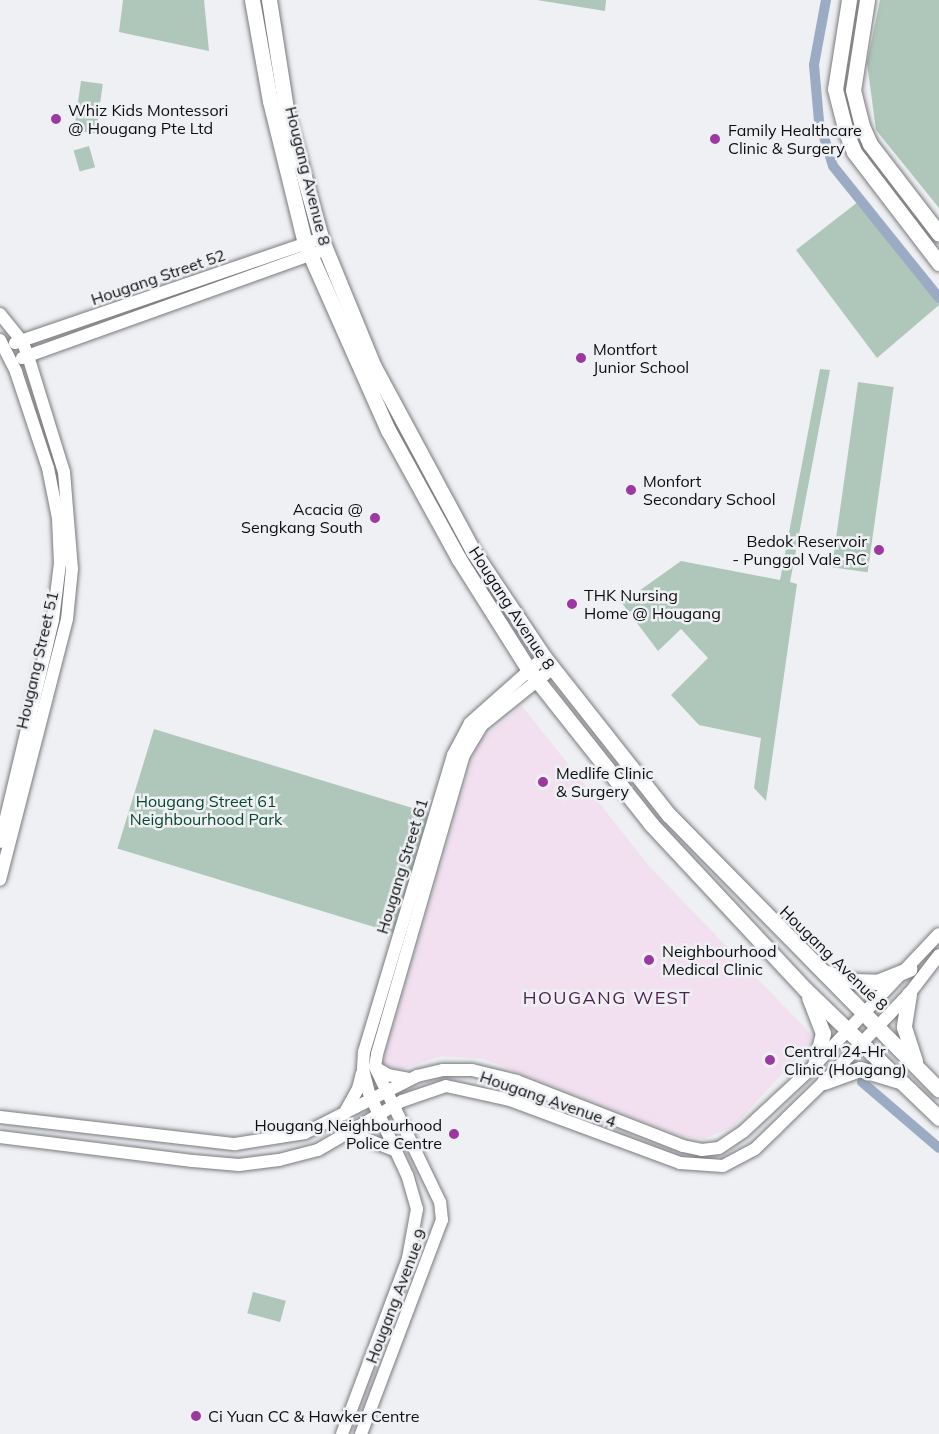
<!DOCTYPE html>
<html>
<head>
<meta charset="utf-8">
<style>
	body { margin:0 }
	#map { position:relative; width:939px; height:1434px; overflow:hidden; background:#eef0f3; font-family:Mulish,sans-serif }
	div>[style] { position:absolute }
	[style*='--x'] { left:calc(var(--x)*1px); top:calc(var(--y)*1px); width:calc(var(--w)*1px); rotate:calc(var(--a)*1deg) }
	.commercial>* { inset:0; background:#f2e0f1 }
	.green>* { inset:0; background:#afc6ba; transform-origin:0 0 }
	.canal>* { height:10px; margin:-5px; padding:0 5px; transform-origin:5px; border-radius:5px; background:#9babc4 }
	.roads { filter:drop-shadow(0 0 2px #7a7b7e) drop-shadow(0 0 2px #7a7b7e) }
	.minor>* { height:12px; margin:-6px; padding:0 6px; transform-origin:6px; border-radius:6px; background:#fff }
	.major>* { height:15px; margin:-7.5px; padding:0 7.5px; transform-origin:7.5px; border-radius:7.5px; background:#fff }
	.dots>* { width:16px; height:16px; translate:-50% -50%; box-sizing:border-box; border:3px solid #eef0f3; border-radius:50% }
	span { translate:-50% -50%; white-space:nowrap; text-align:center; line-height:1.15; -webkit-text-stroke:5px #eef0f3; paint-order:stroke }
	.poi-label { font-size:16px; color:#0c0d0e }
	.left { translate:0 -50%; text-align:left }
	.right { translate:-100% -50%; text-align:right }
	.street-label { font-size:16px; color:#0c0d0e }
	.park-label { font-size:16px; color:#07452f }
	.neighbourhood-label { font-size:18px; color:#4e1e4f; letter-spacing:1.5px }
</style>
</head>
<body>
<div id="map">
	<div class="commercial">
		<i style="clip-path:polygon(522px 706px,650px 867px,811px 1034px,810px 1044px,733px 1127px,704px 1139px,681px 1136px,484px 1059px,442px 1056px,396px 1071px,383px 1062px,477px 743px)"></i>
	</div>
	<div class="green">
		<i style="clip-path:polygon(123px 0,204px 0,209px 51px,119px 32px)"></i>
		<i style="clip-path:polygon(537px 0,606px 0,605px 11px)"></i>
		<i style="clip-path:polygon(880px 0,939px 0,939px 208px,876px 130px,867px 63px)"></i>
		<i style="left:81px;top:81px;width:22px;height:50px;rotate:8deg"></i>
		<i style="left:89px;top:146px;width:22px;height:16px;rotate:74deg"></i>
		<i style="clip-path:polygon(863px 198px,939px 291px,939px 305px,877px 358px,796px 250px)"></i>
		<i style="clip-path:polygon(820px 369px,830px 370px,790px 582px,797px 584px,766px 801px,754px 788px,761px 738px,699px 725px,671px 695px,708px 658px,681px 629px,658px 651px,622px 603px,681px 561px,780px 580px)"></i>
		<i style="left:858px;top:382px;width:36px;height:187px;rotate:8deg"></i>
		<i style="left:154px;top:729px;width:289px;height:125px;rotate:17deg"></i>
		<i style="left:253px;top:1292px;width:34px;height:22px;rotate:15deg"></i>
	</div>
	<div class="canal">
		<i style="--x:826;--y:0;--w:66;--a:100.5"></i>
		<i style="--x:814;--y:65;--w:56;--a:84.9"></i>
		<i style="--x:819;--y:121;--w:47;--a:72.7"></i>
		<i style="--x:833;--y:166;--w:169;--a:51.2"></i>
		<i style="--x:862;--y:1082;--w:101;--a:40.6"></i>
	</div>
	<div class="roads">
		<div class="minor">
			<i style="--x:0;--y:314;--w:35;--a:51"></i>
			<i style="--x:22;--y:341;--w:16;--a:68"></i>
			<i style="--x:28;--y:356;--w:121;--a:72.8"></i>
			<i style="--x:64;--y:472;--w:97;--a:85.3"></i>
			<i style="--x:72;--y:569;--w:50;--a:95.7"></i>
			<i style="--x:67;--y:619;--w:269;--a:104.4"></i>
			<i style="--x:0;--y:340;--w:36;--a:63"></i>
			<i style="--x:16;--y:372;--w:101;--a:71.6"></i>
			<i style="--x:48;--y:468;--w:51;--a:78.7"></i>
			<i style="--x:58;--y:518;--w:45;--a:87.5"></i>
			<i style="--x:60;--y:563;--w:57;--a:97"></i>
			<i style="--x:53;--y:620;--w:228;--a:103.4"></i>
			<i style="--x:15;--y:343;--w:315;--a:-18.9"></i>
			<i style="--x:22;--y:358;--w:323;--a:-19.7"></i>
			<i style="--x:375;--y:1067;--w:15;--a:32"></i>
			<i style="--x:388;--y:1075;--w:21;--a:11"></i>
			<i style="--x:344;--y:1114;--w:29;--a:-61"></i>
			<i style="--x:358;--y:1089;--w:16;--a:-76"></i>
			<i style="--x:0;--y:1117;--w:237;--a:6.6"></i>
			<i style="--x:235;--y:1144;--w:71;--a:-8.9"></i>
			<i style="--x:305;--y:1133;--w:126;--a:-27"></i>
			<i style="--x:417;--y:1076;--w:27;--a:-13"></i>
			<i style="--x:443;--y:1070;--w:29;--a:0"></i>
			<i style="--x:472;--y:1070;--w:46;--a:13.7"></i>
			<i style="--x:517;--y:1081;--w:178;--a:21.4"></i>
			<i style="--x:683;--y:1146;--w:19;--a:12"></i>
			<i style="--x:702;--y:1150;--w:17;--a:-7"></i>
			<i style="--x:719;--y:1148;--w:30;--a:-34"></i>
			<i style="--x:744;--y:1131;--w:97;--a:-42.9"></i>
			<i style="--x:815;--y:1065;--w:180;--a:-46.6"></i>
			<i style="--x:351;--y:1133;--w:46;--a:21.6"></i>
			<i style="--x:0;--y:1137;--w:194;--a:7.1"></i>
			<i style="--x:193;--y:1161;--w:46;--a:5"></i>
			<i style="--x:239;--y:1165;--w:40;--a:-7.1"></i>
			<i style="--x:279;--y:1160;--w:40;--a:-14.4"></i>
			<i style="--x:318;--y:1150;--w:97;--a:-30.3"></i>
			<i style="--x:402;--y:1101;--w:46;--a:-18.8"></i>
			<i style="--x:446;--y:1086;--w:66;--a:12.3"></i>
			<i style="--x:510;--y:1100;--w:181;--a:20.3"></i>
			<i style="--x:680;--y:1163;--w:43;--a:4"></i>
			<i style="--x:723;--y:1166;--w:36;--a:-28"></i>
			<i style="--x:755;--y:1149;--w:96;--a:-44.2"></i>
			<i style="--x:824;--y:1082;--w:122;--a:-46"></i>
			<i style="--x:909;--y:994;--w:49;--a:-52.4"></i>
			<i style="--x:342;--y:1434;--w:188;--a:-69.4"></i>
			<i style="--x:408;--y:1258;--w:50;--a:-79.6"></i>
			<i style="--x:417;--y:1209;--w:35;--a:-106"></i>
			<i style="--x:407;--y:1175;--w:90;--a:-114.9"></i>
			<i style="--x:369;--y:1093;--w:25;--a:-104"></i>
			<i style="--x:363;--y:1069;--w:17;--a:-87"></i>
			<i style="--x:364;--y:1052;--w:310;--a:-73.3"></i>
			<i style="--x:453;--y:755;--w:36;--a:-62"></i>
			<i style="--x:470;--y:723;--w:99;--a:-41.7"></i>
			<i style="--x:361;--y:1434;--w:229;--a:-69.3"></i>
			<i style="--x:442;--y:1220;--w:18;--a:-96"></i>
			<i style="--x:440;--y:1202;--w:150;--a:-115.7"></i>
			<i style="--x:375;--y:1067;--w:13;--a:-81"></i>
			<i style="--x:377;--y:1054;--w:311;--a:-73.8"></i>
			<i style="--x:464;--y:755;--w:35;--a:-59"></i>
			<i style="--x:482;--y:725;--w:91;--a:-38.8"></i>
		</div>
		<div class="major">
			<i style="--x:252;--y:0;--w:103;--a:79.9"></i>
			<i style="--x:270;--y:101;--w:146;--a:76.2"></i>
			<i style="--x:305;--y:243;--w:205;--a:66.1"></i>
			<i style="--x:388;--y:430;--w:147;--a:61.2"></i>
			<i style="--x:459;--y:559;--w:131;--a:57.8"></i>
			<i style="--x:529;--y:670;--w:196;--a:51.6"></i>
			<i style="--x:651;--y:824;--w:226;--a:47"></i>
			<i style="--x:805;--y:989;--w:186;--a:43.9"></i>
			<i style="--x:269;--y:0;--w:116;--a:81.1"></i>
			<i style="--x:287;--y:115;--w:128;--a:74.5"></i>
			<i style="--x:321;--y:238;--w:139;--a:67.7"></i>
			<i style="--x:374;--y:367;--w:209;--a:61.7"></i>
			<i style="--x:473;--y:551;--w:128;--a:56.2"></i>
			<i style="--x:544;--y:657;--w:201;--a:51.7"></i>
			<i style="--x:669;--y:815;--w:385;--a:45.5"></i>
			<i style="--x:849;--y:0;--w:90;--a:98.9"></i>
			<i style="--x:835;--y:89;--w:44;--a:75.7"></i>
			<i style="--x:846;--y:132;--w:22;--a:68"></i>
			<i style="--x:854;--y:152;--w:140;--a:52.6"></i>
			<i style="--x:867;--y:0;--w:91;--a:98.8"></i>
			<i style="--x:853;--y:90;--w:37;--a:76"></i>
			<i style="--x:862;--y:126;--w:20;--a:66"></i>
			<i style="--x:870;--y:144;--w:113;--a:52.5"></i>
			<i style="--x:827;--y:973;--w:28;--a:17"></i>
			<i style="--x:854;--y:981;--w:23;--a:2"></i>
			<i style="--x:877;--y:982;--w:35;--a:-22"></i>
			<i style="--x:909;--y:994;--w:33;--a:99"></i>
			<i style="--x:904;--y:1027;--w:36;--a:72"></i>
			<i style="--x:809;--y:997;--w:39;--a:69"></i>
			<i style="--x:823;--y:1033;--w:33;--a:104"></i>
			<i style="--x:824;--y:1082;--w:38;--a:-20"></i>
			<i style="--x:860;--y:1069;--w:39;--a:17"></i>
		</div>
	</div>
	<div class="dots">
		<i style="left:56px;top:119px;background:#9c39a0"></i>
		<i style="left:715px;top:139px;background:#9c39a0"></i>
		<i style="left:581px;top:358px;background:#9c39a0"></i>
		<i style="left:631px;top:490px;background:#9c39a0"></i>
		<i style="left:375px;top:518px;background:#9c39a0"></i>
		<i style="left:879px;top:550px;background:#9c39a0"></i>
		<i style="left:572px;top:604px;background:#9c39a0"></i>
		<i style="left:543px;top:782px;background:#9c39a0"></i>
		<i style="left:649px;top:960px;background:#9c39a0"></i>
		<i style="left:770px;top:1060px;background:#9c39a0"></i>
		<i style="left:454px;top:1134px;background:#9c39a0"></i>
		<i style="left:196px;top:1416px;background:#9c39a0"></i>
	</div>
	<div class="poi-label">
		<span class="left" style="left:68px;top:119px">Whiz Kids Montessori<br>@ Hougang Pte Ltd</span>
		<span class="left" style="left:728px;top:139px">Family Healthcare<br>Clinic &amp; Surgery</span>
		<span class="left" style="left:593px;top:358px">Montfort<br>Junior School</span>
		<span class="left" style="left:643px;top:490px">Monfort<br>Secondary School</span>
		<span class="right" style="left:363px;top:518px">Acacia @<br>Sengkang South</span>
		<span class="right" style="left:867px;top:550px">Bedok Reservoir<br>- Punggol Vale RC</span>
		<span class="left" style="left:584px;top:604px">THK Nursing<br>Home @ Hougang</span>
		<span class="left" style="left:556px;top:782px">Medlife Clinic<br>&amp; Surgery</span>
		<span class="left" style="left:662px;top:960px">Neighbourhood<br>Medical Clinic</span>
		<span class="left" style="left:784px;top:1060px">Central 24-Hr<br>Clinic (Hougang)</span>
		<span class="right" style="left:442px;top:1134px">Hougang Neighbourhood<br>Police Centre</span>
		<span class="left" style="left:208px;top:1416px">Ci Yuan CC &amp; Hawker Centre</span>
	</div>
	<div class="street-label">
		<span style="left:308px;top:176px;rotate:76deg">Hougang Avenue 8</span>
		<span style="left:158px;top:277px;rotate:-19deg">Hougang Street 52</span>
		<span style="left:512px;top:608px;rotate:57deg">Hougang Avenue 8</span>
		<span style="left:37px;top:660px;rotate:-77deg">Hougang Street 51</span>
		<span style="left:402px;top:866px;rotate:-73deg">Hougang Street 61</span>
		<span style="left:834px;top:958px;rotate:44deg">Hougang Avenue 8</span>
		<span style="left:548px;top:1099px;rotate:19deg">Hougang Avenue 4</span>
		<span style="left:396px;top:1296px;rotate:-69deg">Hougang Avenue 9</span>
	</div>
	<div class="park-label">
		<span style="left:206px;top:810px">Hougang Street 61<br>Neighbourhood Park</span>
	</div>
	<div class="neighbourhood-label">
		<span style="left:607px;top:998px">HOUGANG WEST</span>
	</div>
</div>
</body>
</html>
